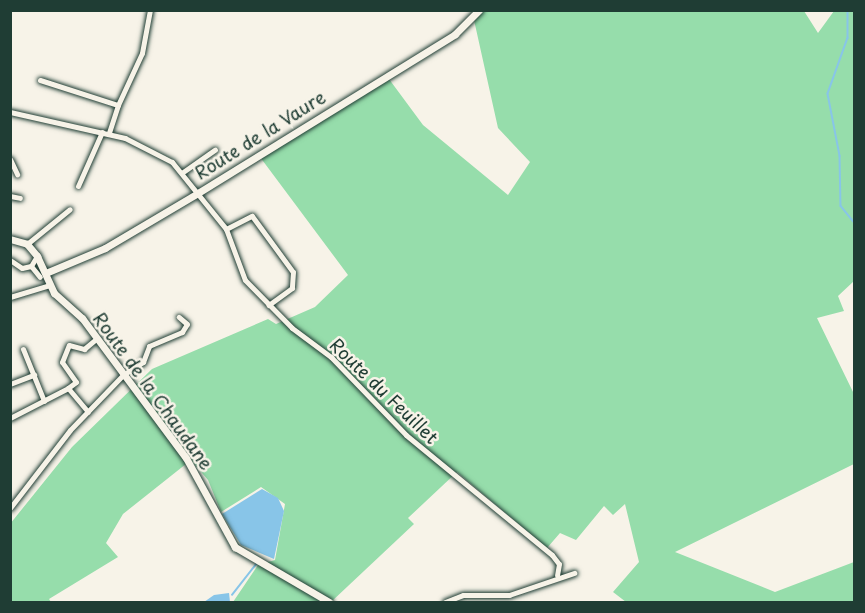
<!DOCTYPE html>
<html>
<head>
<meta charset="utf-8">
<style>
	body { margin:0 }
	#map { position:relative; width:865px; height:613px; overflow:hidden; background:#f7f3e8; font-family:"Playpen Sans",sans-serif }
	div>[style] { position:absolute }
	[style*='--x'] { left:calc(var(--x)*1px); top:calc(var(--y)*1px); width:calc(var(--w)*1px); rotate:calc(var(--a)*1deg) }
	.green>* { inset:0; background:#96ddab }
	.water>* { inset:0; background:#88c5e8 }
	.stream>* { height:1.5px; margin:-0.75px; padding:0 0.75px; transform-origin:0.75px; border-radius:0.75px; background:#88c5e8 }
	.roads { filter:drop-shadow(0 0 2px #1f3d34) drop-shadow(0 0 2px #1f3d34) }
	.minor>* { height:5px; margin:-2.5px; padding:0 2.5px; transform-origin:2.5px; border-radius:2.5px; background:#f7f3e8 }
	.tertiary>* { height:7px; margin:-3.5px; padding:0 3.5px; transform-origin:3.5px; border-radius:3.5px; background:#f7f3e8 }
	span { translate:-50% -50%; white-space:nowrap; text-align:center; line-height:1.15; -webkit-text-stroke:5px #f7f3e8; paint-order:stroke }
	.street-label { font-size:18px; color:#1f3d34 }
	.frame { position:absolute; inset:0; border:12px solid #1f3d34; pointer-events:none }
</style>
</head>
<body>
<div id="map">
	<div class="green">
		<i style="clip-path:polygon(472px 11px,804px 11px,818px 33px,834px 11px,854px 11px,854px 281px,838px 296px,844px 311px,817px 318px,854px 394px,854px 464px,675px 552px,775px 592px,854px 562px,854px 602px,626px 602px,613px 592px,639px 562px,625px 504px,613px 515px,604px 506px,576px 540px,560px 533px,547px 548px,457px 472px,408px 518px,414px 524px,331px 602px,233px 602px,258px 565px,275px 560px,285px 504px,261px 487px,221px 512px,208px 480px,191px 460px,123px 514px,106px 543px,118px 557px,49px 599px,51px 602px,11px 602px,10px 524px,72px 447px,152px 369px,268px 319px,276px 324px,315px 307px,348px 275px,260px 157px,389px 79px,423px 125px,508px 195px,530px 162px,498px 128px)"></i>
	</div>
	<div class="water">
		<i style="clip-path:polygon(262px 489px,278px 498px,284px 511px,274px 559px,241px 545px,222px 514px)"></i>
		<i style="clip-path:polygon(229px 593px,230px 602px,204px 602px,214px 595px)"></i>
	</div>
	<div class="stream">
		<i style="--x:848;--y:10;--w:28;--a:90"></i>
		<i style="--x:848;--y:38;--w:59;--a:109.7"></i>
		<i style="--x:828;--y:94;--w:63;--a:79"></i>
		<i style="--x:840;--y:156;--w:50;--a:88.9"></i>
		<i style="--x:841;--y:206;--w:21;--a:51"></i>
		<i style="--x:232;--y:595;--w:39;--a:-52"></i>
	</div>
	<div class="roads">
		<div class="minor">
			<i style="--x:40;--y:80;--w:82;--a:17.8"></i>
			<i style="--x:118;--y:105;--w:29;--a:108"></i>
			<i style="--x:118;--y:105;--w:57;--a:-65.2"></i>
			<i style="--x:142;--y:53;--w:44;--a:-79.5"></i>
			<i style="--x:10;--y:112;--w:118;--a:12.7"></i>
			<i style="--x:125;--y:138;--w:53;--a:27.1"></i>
			<i style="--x:172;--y:162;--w:86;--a:51.1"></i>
			<i style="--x:226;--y:229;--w:54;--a:69.6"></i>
			<i style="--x:245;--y:280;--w:67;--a:45.6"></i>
			<i style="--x:292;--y:328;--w:49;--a:36.6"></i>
			<i style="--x:331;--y:357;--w:108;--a:46.1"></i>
			<i style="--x:406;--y:435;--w:189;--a:39.4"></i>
			<i style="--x:552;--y:555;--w:11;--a:52"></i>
			<i style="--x:559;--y:564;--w:11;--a:100"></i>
			<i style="--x:10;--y:159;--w:17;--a:65"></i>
			<i style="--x:183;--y:172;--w:39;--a:-35"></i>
			<i style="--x:78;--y:186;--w:59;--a:-66"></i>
			<i style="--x:10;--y:196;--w:10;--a:11"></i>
			<i style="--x:226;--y:229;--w:29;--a:-27"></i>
			<i style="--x:252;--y:216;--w:69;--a:53.8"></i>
			<i style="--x:293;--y:272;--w:16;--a:94"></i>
			<i style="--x:292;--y:288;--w:29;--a:144"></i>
			<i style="--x:27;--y:244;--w:55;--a:-39.1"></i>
			<i style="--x:37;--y:256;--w:12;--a:121"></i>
			<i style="--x:31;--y:266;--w:14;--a:51"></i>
			<i style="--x:10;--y:260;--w:14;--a:34"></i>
			<i style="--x:22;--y:268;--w:9;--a:-13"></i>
			<i style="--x:10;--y:297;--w:42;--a:-16.7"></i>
			<i style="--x:23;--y:349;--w:56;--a:68"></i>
			<i style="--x:10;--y:384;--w:26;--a:-21"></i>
			<i style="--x:68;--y:388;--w:10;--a:-37"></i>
			<i style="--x:76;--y:382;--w:24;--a:-125"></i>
			<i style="--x:62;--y:362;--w:18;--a:-68"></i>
			<i style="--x:69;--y:345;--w:16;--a:15"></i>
			<i style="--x:84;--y:349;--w:17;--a:-40"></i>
			<i style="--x:10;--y:418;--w:65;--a:-27.3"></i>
			<i style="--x:68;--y:388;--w:31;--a:50"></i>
			<i style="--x:10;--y:508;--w:98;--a:-52.4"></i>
			<i style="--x:70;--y:430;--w:76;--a:-46.1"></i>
			<i style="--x:123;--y:375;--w:24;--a:-33"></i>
			<i style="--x:143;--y:362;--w:17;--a:-69"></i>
			<i style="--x:149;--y:346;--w:36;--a:-23"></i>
			<i style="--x:182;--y:332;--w:9;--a:-58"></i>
			<i style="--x:187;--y:324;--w:11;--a:-139"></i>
			<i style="--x:445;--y:602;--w:19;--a:-21"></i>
			<i style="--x:463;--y:595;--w:46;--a:0"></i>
			<i style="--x:509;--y:595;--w:69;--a:-18.7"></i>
		</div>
		<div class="tertiary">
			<i style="--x:10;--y:239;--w:18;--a:16"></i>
			<i style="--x:27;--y:244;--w:16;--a:50"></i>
			<i style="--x:37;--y:256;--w:41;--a:65.3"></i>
			<i style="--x:54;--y:293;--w:38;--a:42"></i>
			<i style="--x:82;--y:318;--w:174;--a:53.4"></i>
			<i style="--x:186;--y:458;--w:102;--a:61.2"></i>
			<i style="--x:235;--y:547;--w:109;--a:30.3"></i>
			<i style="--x:48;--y:272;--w:62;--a:-22.8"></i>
			<i style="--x:105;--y:248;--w:108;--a:-30.6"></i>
			<i style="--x:198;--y:193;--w:302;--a:-31.7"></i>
			<i style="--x:455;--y:34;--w:34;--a:-45"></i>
		</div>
	</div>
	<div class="street-label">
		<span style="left:260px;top:135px;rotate:-32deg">Route de la Vaure</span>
		<span style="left:153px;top:391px;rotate:54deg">Route de la Chaudane</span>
		<span style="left:384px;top:391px;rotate:44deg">Route du Feuillet</span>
	</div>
	<div class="frame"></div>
</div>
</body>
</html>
